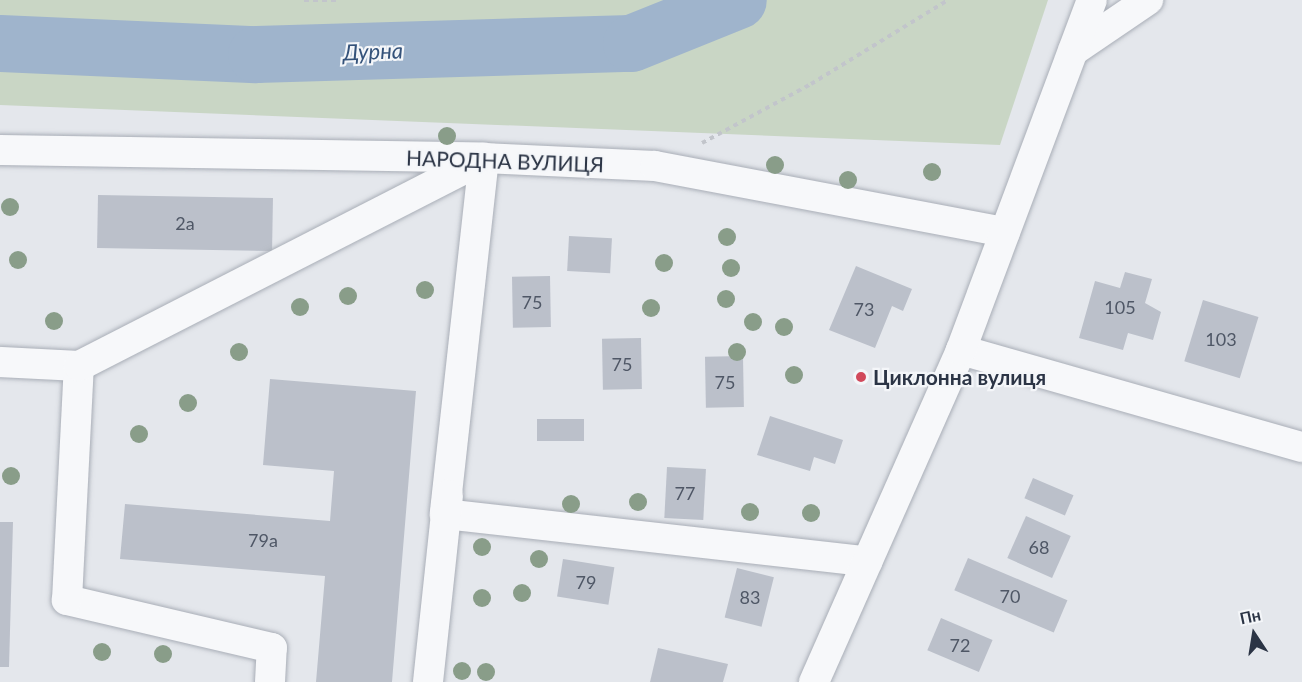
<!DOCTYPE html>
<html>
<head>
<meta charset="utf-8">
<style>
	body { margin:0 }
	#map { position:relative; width:1302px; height:682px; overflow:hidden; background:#e4e7ec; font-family:Lato,sans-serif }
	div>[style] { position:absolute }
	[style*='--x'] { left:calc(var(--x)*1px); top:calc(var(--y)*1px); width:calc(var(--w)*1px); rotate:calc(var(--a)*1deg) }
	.green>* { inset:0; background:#c9d6c5 }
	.river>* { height:57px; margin:-28.5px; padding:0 28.5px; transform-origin:28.5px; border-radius:28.5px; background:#9fb4cc }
	.building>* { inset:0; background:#bbc0ca; transform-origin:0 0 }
	.path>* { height:4px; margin-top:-2px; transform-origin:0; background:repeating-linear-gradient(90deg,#c2c5cb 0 4.5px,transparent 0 9px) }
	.roads { filter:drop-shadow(0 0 2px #a9aeb7) drop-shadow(0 0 2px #a9aeb7) }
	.minor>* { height:30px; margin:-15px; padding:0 15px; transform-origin:15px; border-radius:15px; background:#f7f8fa }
	.trees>* { width:18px; height:18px; margin:-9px; border-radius:50%; background:#899d89 }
	.dots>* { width:16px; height:16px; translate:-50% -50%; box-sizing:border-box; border:3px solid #f4f6f9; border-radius:50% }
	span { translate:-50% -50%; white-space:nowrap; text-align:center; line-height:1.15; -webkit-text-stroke:4.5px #f4f6f9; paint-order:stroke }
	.number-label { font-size:18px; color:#4f5766 }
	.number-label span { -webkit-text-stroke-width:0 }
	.street-label { font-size:21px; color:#2b3445 }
	.poi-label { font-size:21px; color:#2b3445; font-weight:700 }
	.left { translate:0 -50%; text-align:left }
	.water-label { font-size:22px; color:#34527a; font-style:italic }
	.north { position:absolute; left:1224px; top:604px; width:60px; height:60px; -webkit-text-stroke:4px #f4f6f9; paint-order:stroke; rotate:348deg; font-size:16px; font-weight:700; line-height:24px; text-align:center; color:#2b3445 }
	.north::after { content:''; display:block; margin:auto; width:21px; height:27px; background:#2b3445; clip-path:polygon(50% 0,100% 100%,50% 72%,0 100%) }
</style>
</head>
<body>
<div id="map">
	<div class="green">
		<i style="clip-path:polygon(0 0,1048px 0,1000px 145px,0 105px)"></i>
	</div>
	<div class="river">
		<i style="--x:0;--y:43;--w:256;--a:2.5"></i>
		<i style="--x:256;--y:54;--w:375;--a:-1.7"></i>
		<i style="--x:631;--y:43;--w:115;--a:-21.9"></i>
	</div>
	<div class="building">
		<i style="left:98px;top:195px;width:175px;height:53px;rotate:1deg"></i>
		<i style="left:569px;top:236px;width:43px;height:35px;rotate:3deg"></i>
		<i style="clip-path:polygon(856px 266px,912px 289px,903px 311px,892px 306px,875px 348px,829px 330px)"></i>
		<i style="clip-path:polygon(1125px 272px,1152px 279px,1145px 303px,1161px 312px,1153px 340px,1128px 333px,1123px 350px,1079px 338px,1095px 281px,1120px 288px)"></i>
		<i style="left:550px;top:276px;width:51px;height:38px;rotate:89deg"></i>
		<i style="left:1203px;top:300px;width:58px;height:64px;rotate:17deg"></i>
		<i style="left:641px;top:338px;width:51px;height:39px;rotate:89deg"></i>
		<i style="left:743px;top:356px;width:51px;height:38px;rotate:89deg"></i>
		<i style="clip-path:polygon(270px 379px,416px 391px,392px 682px,316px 682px,325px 576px,120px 559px,125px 504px,330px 521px,334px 471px,263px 465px)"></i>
		<i style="clip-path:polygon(770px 416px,843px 440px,835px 464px,814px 457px,810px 471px,757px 455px)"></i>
		<i style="left:537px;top:419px;width:47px;height:22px"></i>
		<i style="left:667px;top:467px;width:39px;height:51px;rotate:3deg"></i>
		<i style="left:1033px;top:478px;width:44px;height:22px;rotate:23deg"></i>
		<i style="left:1026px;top:516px;width:49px;height:46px;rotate:24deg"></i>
		<i style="clip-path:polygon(0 522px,13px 522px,9px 667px,0 667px)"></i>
		<i style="left:968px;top:558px;width:108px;height:35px;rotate:23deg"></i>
		<i style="left:563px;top:559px;width:52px;height:38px;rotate:9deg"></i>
		<i style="left:737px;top:568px;width:38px;height:51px;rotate:14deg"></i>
		<i style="left:941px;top:618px;width:56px;height:35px;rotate:23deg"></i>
		<i style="clip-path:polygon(658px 648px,728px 664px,723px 682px,650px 682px)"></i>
	</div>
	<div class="path">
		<i style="--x:304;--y:0;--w:36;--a:0"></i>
		<i style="--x:702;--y:143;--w:124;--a:-28.4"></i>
		<i style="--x:811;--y:84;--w:161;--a:-31.5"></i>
	</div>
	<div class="roads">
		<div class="minor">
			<i style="--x:1073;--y:51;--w:91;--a:-34.2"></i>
			<i style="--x:0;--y:150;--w:484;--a:0.9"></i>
			<i style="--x:484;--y:158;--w:171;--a:2.7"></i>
			<i style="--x:655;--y:166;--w:356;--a:10.7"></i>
			<i style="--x:484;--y:158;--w:358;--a:96.3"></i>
			<i style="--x:445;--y:514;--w:425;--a:6.4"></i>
			<i style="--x:961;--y:350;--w:355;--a:15.9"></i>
			<i style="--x:0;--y:362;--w:79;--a:2.9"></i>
			<i style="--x:270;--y:682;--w:34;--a:-87"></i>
			<i style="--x:272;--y:648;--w:211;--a:-166.8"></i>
			<i style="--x:67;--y:600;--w:234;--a:-87.1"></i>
			<i style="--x:79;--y:366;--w:453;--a:-27.1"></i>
			<i style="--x:428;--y:682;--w:188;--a:-83.9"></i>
			<i style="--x:814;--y:682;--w:363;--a:-66.1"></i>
			<i style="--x:961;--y:350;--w:374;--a:-69.5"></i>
		</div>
	</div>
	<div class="trees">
		<i style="left:447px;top:136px"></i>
		<i style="left:775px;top:165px"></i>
		<i style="left:932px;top:172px"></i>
		<i style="left:848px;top:180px"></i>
		<i style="left:10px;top:207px"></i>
		<i style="left:727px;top:237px"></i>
		<i style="left:18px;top:260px"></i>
		<i style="left:664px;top:263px"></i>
		<i style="left:731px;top:268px"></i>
		<i style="left:425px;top:290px"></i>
		<i style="left:348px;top:296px"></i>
		<i style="left:726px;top:299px"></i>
		<i style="left:300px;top:307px"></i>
		<i style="left:651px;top:308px"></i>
		<i style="left:54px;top:321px"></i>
		<i style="left:753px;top:322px"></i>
		<i style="left:784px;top:327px"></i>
		<i style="left:239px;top:352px"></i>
		<i style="left:737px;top:352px"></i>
		<i style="left:794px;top:375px"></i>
		<i style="left:188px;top:403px"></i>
		<i style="left:139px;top:434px"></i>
		<i style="left:11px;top:476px"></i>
		<i style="left:638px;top:502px"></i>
		<i style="left:571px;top:504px"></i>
		<i style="left:750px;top:512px"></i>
		<i style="left:811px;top:513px"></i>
		<i style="left:482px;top:547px"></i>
		<i style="left:539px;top:559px"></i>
		<i style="left:522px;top:593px"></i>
		<i style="left:482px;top:598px"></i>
		<i style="left:102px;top:652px"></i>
		<i style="left:163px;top:654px"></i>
		<i style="left:462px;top:671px"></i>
		<i style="left:486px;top:672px"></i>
	</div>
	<div class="dots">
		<i style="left:861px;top:377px;background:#d1495b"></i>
	</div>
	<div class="number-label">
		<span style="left:185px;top:223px">2а</span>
		<span style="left:532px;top:302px">75</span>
		<span style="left:1120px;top:307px">105</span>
		<span style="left:864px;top:309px">73</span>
		<span style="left:1221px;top:339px">103</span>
		<span style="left:622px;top:364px">75</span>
		<span style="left:725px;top:382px">75</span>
		<span style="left:685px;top:493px">77</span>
		<span style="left:263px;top:540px">79а</span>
		<span style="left:1039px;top:547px">68</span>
		<span style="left:586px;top:582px">79</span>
		<span style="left:1010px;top:596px">70</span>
		<span style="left:750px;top:597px">83</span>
		<span style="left:960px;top:645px">72</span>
	</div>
	<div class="street-label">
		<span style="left:505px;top:161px;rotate:2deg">НАРОДНА ВУЛИЦЯ</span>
	</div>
	<div class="poi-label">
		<span class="left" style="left:873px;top:377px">Циклонна вулиця</span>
	</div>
	<div class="water-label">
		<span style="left:373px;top:51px;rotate:-2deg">Дурна</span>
	</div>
	<div class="north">Пн</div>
</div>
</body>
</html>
